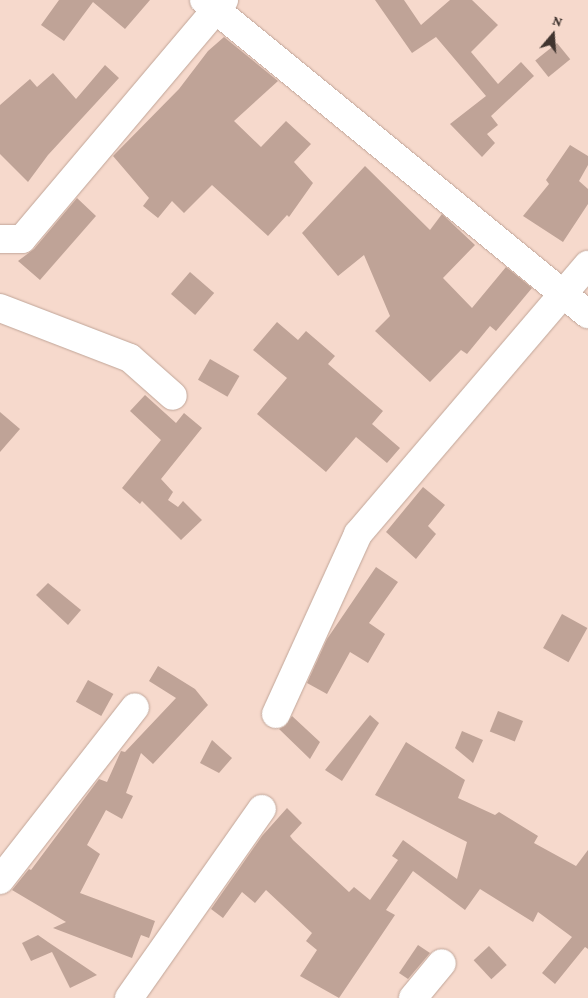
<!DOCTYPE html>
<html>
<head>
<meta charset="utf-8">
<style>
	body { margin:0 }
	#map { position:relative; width:588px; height:998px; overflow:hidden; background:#f6d9cc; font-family:"Crimson Pro",serif }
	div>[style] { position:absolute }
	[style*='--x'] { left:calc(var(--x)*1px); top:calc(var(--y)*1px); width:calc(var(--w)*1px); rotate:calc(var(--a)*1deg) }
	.building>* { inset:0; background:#bfa397; transform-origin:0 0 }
	.roads { filter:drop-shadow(0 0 1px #c0a598) drop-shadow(0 0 1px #c0a598) }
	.minor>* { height:28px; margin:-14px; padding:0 14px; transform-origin:14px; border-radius:14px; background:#fff }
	span { translate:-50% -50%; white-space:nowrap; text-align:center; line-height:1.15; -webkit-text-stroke:4.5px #f6d9cc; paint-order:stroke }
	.north { position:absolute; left:528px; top:10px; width:50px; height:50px; -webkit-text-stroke:4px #f6d9cc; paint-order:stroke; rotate:18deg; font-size:14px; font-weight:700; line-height:20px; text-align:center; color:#413530 }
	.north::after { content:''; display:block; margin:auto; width:18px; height:22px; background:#413530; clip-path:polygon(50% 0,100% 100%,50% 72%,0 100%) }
</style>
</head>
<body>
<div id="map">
	<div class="building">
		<i style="clip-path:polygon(59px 0,150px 0,125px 29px,93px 2px,64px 41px,41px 25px)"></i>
		<i style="clip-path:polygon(375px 0,404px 0,421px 25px,450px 0,472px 0,498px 25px,471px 52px,498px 84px,521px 62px,534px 76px,491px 116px,498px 125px,487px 134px,495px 143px,482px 157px,450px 124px,486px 96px,436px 37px,412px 53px)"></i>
		<i style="clip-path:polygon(224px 37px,278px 81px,234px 121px,261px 147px,286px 121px,311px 144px,294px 162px,313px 183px,289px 217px,287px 215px,268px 236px,212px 185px,184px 213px,172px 201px,158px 218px,143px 206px,149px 198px,113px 156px,179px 89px,208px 51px)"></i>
		<i style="left:557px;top:43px;width:21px;height:28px;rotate:51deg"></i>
		<i style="clip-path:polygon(105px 65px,119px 78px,48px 155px,28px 182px,0 154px,0 105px,30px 79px,37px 87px,53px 73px,76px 99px)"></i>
		<i style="clip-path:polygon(570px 145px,588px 156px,588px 165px,579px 181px,588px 189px,588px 204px,563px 242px,523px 216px,549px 184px,546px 180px)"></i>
		<i style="clip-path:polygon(365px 166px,430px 230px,442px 214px,475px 245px,443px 278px,472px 308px,506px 267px,532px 288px,496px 331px,490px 326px,467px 354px,461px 350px,430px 382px,375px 331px,390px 316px,364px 255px,338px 276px,302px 233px)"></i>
		<i style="clip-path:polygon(77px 198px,96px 216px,40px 280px,18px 261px,34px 249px)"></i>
		<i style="left:190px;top:272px;width:32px;height:29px;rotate:41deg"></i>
		<i style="clip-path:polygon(277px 322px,298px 340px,306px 331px,335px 356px,328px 364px,383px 411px,372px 424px,400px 448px,387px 463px,356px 437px,326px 472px,257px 414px,287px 378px,253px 350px)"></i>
		<i style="left:210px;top:359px;width:34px;height:24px;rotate:30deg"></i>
		<i style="clip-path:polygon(145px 395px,176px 423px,184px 413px,202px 428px,161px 479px,173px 492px,168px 500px,178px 507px,183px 501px,202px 520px,181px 540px,142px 501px,140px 504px,122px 488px,161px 440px,130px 411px)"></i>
		<i style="clip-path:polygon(0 412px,20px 429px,0 452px)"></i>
		<i style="clip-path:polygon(423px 487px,445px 505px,428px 526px,436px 534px,416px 559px,386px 532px)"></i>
		<i style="clip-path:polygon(376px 567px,398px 582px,369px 623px,385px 634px,368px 663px,350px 652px,327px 694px,307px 683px,327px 639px)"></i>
		<i style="clip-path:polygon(48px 583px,81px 610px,68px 625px,36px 595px)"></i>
		<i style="left:562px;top:614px;width:29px;height:39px;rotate:29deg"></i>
		<i style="clip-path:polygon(158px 666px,195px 689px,208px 705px,153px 764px,141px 753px,126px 793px,133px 796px,122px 819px,106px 810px,87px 845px,100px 854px,80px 893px,155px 921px,149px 938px,141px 935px,132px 958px,53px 928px,66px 922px,12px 890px,29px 869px,31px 870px,99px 779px,107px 782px,121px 751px,125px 752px,176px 698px,149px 681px)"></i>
		<i style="left:88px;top:680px;width:29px;height:25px;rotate:29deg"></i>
		<i style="left:498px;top:711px;width:27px;height:22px;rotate:22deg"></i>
		<i style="clip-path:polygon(370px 715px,379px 723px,342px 781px,325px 770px)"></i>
		<i style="clip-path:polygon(292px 716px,320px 742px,310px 759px,279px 729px,285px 726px)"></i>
		<i style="clip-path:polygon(462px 731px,483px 740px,473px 763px,455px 748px)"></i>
		<i style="clip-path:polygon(212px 740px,232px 758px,219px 773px,200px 763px)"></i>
		<i style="clip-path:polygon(406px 742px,465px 780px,458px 798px,495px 815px,499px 812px,538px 836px,534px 843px,576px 866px,588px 850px,588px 949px,585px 947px,555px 984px,542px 973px,572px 937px,538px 912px,533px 922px,480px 889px,465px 910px,413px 871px,386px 910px,395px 915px,339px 998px,300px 976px,317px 950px,306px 941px,312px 933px,266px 890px,255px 903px,242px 892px,223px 918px,211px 909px,262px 836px,287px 808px,302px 823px,290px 836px,293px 840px,349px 892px,354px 887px,370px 900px,398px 860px,392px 856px,403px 840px,457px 879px,467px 842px,375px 795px)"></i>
		<i style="clip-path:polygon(38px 935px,48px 942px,97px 975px,70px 988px,52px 952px,31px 961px,22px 943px)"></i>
		<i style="clip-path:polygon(418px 945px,430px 953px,408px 979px,399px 973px)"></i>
		<i style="left:489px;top:946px;width:26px;height:21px;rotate:47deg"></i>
	</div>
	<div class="roads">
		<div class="minor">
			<i style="--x:204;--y:0;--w:496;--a:39.3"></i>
			<i style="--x:0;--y:239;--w:22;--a:0"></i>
			<i style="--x:22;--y:239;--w:313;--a:-49.8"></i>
			<i style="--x:0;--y:308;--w:139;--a:21"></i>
			<i style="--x:130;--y:358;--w:57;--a:41.5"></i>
			<i style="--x:276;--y:714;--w:198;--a:-65.5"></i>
			<i style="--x:358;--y:534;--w:354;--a:-49.5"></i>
			<i style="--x:0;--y:880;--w:219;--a:-52"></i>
			<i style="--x:129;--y:998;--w:231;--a:-54.9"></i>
			<i style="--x:413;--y:998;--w:45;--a:-50.4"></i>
		</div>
	</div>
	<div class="north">N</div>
</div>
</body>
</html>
